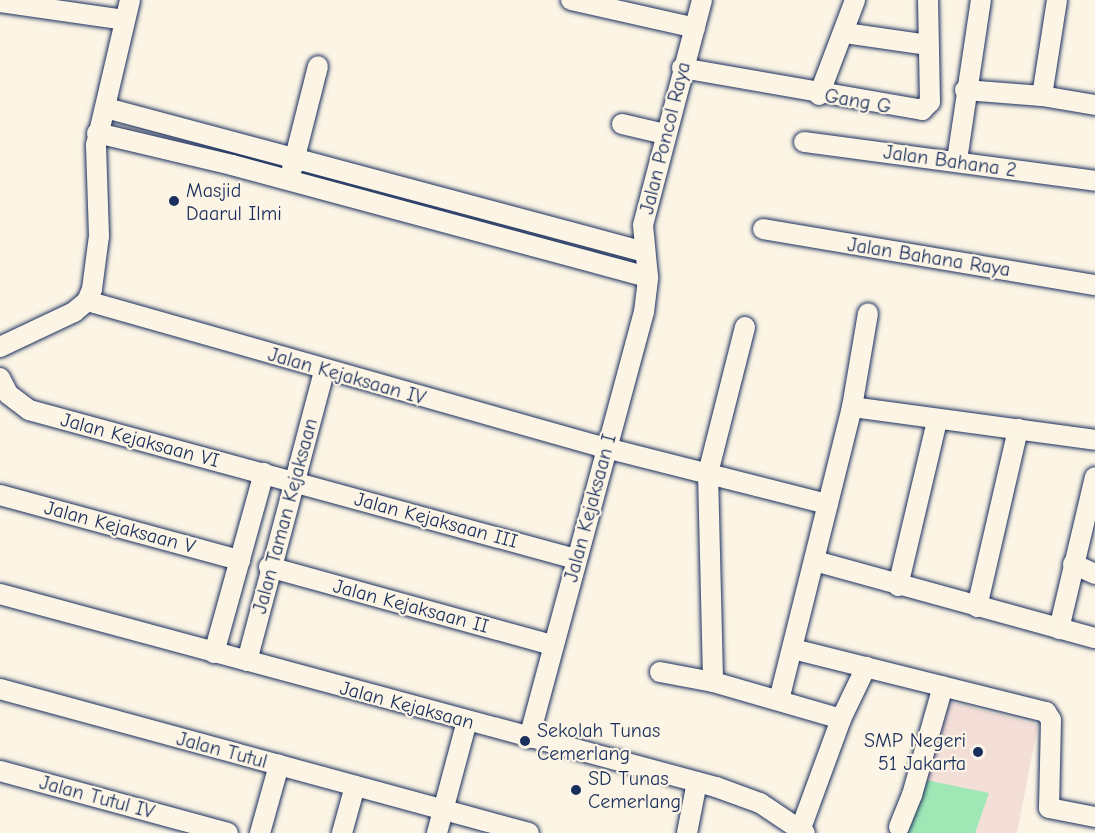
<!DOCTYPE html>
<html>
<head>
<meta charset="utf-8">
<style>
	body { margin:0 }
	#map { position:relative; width:1095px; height:833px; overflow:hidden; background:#fcf5e5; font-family:"Comic Neue",sans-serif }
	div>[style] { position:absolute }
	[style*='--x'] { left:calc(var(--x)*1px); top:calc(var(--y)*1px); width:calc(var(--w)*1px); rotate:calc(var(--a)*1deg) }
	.built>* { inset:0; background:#f4ded8 }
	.green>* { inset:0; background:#9fe8b6 }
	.roads { filter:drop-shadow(0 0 2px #1b2f5e) drop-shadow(0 0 2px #1b2f5e) }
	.minor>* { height:20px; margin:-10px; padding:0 10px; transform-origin:10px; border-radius:10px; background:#fcf5e5 }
	.dots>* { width:16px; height:16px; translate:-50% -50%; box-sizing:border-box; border:3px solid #fcf5e5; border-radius:50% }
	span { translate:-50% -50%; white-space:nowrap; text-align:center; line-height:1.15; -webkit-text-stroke:4.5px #fcf5e5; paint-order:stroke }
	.street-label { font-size:20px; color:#1b2f5e }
	.poi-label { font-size:20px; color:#1b2f5e }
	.left { translate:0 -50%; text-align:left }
	.right { translate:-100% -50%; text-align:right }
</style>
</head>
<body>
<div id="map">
	<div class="built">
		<i style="clip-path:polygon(942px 700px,1038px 725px,1017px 833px,884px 833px,899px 819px)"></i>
	</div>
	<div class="green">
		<i style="clip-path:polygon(926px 780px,989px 793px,975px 833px,901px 833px)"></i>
	</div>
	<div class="roads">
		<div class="minor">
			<i style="--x:571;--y:0;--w:127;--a:12.7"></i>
			<i style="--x:0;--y:2;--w:126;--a:8.2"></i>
			<i style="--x:845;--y:33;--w:84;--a:8.2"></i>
			<i style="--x:682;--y:68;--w:244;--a:9.9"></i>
			<i style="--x:922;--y:110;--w:11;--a:-45"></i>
			<i style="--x:930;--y:102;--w:102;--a:-91.1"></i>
			<i style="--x:965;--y:90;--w:77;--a:4.5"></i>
			<i style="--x:1042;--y:96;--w:54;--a:9.6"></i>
			<i style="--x:819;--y:95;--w:102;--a:-69.2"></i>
			<i style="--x:1042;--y:96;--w:97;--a:-81.1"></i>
			<i style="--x:106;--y:108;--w:558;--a:14.96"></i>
			<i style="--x:622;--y:124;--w:44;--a:13.1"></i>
			<i style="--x:97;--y:133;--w:139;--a:13.3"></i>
			<i style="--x:232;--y:165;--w:431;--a:15.1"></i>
			<i style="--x:804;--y:142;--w:294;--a:7.6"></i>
			<i style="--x:957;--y:160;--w:162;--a:-81.5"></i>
			<i style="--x:292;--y:169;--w:106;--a:-75.8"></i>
			<i style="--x:763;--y:229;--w:337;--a:9.6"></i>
			<i style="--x:87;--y:301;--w:531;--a:15.84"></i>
			<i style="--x:598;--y:446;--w:237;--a:14.2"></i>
			<i style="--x:745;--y:327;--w:151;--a:104.2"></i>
			<i style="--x:708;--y:473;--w:209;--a:88.6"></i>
			<i style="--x:713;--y:682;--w:133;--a:16.1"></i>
			<i style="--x:0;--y:347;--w:82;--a:-25.3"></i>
			<i style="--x:74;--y:312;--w:17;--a:-40"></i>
			<i style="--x:87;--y:301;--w:13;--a:-67"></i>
			<i style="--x:92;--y:289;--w:53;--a:-82.5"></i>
			<i style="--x:99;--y:236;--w:91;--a:-91.9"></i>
			<i style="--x:96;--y:145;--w:149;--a:-76.8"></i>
			<i style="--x:0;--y:378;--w:18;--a:63"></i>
			<i style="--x:8;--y:394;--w:26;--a:37"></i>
			<i style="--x:29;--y:410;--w:567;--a:15.24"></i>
			<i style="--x:852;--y:407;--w:95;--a:-80.3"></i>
			<i style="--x:0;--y:495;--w:249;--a:15.2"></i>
			<i style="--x:815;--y:561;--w:290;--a:15.4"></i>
			<i style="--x:1073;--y:564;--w:24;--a:24"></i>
			<i style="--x:269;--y:567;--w:294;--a:15.4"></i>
			<i style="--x:898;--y:586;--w:170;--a:-76.7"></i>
			<i style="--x:0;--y:594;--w:742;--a:15.09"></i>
			<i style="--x:716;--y:787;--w:47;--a:20"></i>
			<i style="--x:760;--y:803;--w:54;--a:33.7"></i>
			<i style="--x:977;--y:607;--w:183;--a:-77"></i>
			<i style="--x:1059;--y:629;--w:156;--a:-76.7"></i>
			<i style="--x:793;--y:649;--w:261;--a:14"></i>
			<i style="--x:1046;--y:712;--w:9;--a:58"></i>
			<i style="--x:1051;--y:720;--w:88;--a:91.3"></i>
			<i style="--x:1049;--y:808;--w:47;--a:11.1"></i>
			<i style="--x:214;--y:653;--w:187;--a:-74.5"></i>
			<i style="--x:247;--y:661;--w:300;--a:-75.1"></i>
			<i style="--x:660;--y:672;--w:54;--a:10.7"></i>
			<i style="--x:0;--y:689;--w:548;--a:15.23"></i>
			<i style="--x:779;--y:700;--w:302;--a:-76"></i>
			<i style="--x:852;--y:407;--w:245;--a:7.7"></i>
			<i style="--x:529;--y:738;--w:441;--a:-74.9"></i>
			<i style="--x:644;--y:312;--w:35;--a:-83"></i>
			<i style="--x:648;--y:277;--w:52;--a:-95.5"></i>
			<i style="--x:643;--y:225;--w:233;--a:-75.3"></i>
			<i style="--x:0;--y:771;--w:236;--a:15.2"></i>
			<i style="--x:899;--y:827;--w:35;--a:-68"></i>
			<i style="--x:912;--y:795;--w:113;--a:-74.1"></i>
			<i style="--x:801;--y:828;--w:116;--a:-69.8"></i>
			<i style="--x:841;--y:719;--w:58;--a:-64.3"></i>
			<i style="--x:260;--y:833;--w:71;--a:-74.4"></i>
			<i style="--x:342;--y:833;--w:49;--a:-74.5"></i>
			<i style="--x:437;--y:833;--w:116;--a:-75"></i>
			<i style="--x:687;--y:833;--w:52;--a:-78.9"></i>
		</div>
	</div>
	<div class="dots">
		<i style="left:174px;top:201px;background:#1b2f5e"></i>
		<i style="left:525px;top:741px;background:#1b2f5e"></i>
		<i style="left:978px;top:752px;background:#1b2f5e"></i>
		<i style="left:576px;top:790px;background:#1b2f5e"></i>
	</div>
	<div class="street-label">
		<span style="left:858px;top:101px;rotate:10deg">Gang G</span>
		<span style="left:665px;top:138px;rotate:-76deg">Jalan Poncol Raya</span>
		<span style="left:950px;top:161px;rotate:8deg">Jalan Bahana 2</span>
		<span style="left:929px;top:257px;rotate:9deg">Jalan Bahana Raya</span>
		<span style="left:347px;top:376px;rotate:16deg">Jalan Kejaksaan IV</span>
		<span style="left:140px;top:440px;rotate:15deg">Jalan Kejaksaan VI</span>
		<span style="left:590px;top:508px;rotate:-75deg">Jalan Kejaksaan I</span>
		<span style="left:285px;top:516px;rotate:-75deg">Jalan Taman Kejaksaan</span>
		<span style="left:436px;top:520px;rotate:15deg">Jalan Kejaksaan III</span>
		<span style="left:120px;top:527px;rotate:15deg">Jalan Kejaksaan V</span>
		<span style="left:411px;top:606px;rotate:15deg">Jalan Kejaksaan II</span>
		<span style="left:407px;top:705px;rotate:15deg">Jalan Kejaksaan</span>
		<span style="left:222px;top:750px;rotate:15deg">Jalan Tutul</span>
		<span style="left:97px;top:797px;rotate:15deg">Jalan Tutul IV</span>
	</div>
	<div class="poi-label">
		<span class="left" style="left:186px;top:202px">Masjid<br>Daarul Ilmi</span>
		<span class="left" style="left:537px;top:742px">Sekolah Tunas<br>Cemerlang</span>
		<span class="right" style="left:966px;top:752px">SMP Negeri<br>51 Jakarta</span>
		<span class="left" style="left:588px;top:790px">SD Tunas<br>Cemerlang</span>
	</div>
</div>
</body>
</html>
